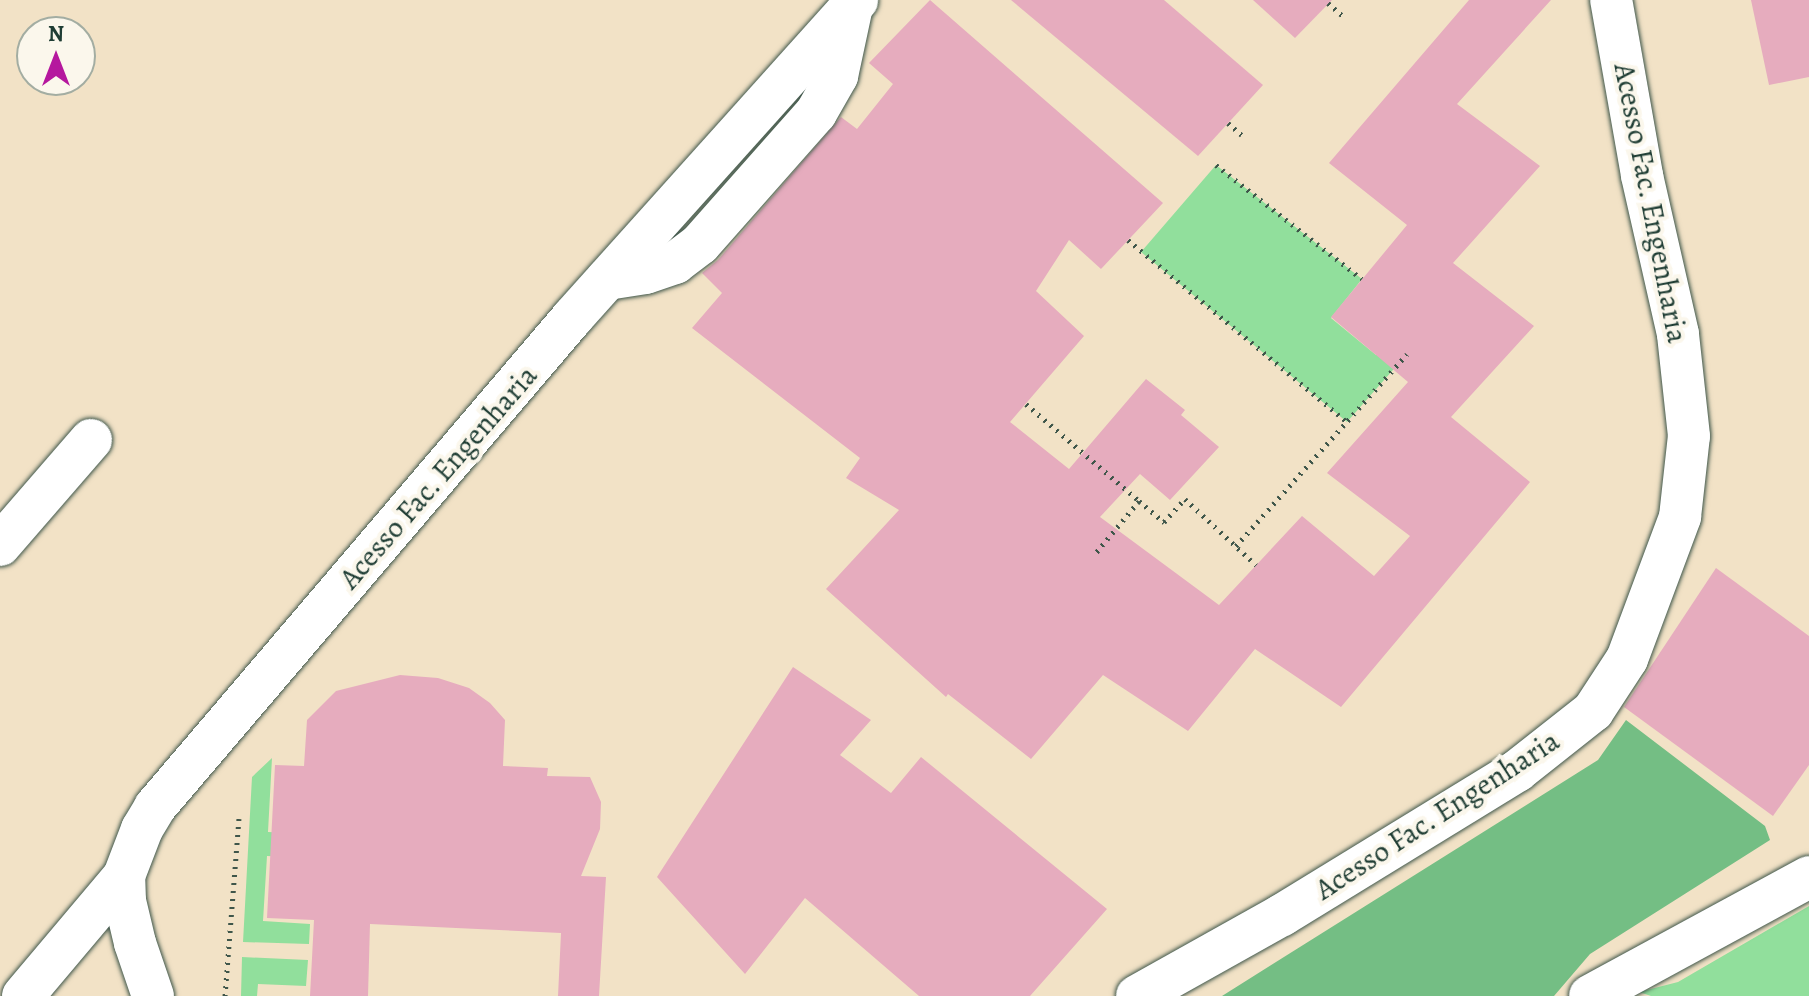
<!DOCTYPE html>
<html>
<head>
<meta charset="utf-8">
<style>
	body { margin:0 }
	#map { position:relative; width:1809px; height:996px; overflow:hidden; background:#f2e2c6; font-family:Alegreya,serif }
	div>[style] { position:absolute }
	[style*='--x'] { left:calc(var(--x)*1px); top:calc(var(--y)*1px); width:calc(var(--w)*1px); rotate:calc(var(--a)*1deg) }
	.green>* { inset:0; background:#91df9c }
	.forest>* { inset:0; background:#74be84 }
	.building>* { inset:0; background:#e6acbe }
	.path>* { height:5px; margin-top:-2.5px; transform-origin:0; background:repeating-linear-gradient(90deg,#3f564a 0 2px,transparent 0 8px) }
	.roads { filter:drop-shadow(0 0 2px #3f564a) drop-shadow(0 0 2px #3f564a) }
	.minor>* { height:42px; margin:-21px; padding:0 21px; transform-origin:21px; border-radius:21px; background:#fff }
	span { translate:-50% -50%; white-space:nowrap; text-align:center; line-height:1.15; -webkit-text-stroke:8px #fbf7ec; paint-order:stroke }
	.street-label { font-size:30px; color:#1f3d34 }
	.north { position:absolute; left:16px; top:16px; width:80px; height:80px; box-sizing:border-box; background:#fbf7ec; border:2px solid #a3ada2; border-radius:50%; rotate:0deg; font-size:22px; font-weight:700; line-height:32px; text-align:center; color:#1f3d34 }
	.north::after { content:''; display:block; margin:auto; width:28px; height:36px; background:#b5179e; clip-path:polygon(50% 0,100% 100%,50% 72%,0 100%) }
</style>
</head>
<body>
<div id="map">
	<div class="green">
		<i style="clip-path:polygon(1216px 165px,1362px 279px,1331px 318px,1376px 355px,1407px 354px,1347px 422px,1141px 252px)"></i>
		<i style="clip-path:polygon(272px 758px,268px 832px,317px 834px,316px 858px,267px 856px,263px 921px,310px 924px,309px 944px,243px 942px,252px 777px)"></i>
		<i style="clip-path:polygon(1809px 906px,1809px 996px,1651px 996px,1639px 992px,1678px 982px)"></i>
		<i style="clip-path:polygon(242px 957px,308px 960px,306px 986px,258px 984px,257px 996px,241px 996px)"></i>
	</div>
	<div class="forest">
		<i style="clip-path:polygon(1626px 720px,1765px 826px,1770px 840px,1590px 954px,1554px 996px,1222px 996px,1598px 760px)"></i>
	</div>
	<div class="building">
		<i style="clip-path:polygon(930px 0,1163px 203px,1101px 269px,1069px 240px,1036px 291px,1084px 336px,1010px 422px,1069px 469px,1146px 379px,1185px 410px,1181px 415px,1219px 447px,1170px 500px,1140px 474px,1100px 517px,1219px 605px,1302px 516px,1374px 576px,1410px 536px,1327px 473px,1408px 382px,1331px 317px,1407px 225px,1329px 163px,1469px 0,1551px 0,1457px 104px,1540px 166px,1453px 263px,1534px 326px,1451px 417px,1530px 482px,1341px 707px,1255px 649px,1188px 731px,1103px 675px,1031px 759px,948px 694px,946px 697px,826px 589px,899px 510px,846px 478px,860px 458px,692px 328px,722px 293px,702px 273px,718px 260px,841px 117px,857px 129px,893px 84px,869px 63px)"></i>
		<i style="clip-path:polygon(1011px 0,1164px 0,1263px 85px,1198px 156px)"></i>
		<i style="clip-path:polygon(1253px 0,1332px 0,1295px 38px)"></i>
		<i style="clip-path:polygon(1751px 0,1809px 0,1809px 77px,1769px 85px)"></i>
		<i style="clip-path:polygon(1716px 568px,1809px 636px,1809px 765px,1773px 816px,1624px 707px)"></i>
		<i style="clip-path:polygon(793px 667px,871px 720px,840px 755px,891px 793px,921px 757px,1107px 909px,1030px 996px,919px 996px,805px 898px,745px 974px,657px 877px)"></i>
		<i style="clip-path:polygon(400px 675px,438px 678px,469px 688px,490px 703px,505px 720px,503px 766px,548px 768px,547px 776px,590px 777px,601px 802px,600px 829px,581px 876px,606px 877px,599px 996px,558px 996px,561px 933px,370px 924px,368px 996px,310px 996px,314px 920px,267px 918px,275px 765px,304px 766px,307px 720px,336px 691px)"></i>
	</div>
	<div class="path">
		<i style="--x:1328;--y:3;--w:21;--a:41"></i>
		<i style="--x:1228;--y:123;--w:18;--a:41"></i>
		<i style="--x:1216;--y:165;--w:185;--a:38"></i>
		<i style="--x:1128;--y:240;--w:285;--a:39.7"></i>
		<i style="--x:1026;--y:404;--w:149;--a:40.6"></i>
		<i style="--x:1139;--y:501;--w:70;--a:129.8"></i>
		<i style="--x:1139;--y:501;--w:33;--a:40"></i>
		<i style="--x:1164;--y:522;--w:31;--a:-48"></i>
		<i style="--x:1185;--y:499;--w:97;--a:42.9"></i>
		<i style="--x:1236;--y:546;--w:257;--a:-48.3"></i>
		<i style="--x:225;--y:996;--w:178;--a:-85.5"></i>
	</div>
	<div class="roads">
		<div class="minor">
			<i style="--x:607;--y:279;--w:39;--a:-9"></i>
			<i style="--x:646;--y:273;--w:31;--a:-19"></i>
			<i style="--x:675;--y:263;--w:31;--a:-37"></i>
			<i style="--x:700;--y:244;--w:175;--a:-48.5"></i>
			<i style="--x:816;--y:113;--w:43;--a:-60.4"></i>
			<i style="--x:837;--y:76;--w:72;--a:-77.9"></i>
			<i style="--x:0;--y:545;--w:139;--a:-49.1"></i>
			<i style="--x:23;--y:996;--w:157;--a:-49.9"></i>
			<i style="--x:153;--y:996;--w:56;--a:-108.8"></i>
			<i style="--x:135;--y:943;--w:43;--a:-103.4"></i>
			<i style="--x:125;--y:901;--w:25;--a:-92"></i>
			<i style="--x:124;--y:876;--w:50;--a:-69"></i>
			<i style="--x:142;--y:829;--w:26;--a:-59"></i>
			<i style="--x:155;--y:807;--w:643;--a:-49.54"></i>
			<i style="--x:572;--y:318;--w:427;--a:-48.1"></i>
			<i style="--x:1137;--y:996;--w:166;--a:-29.2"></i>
			<i style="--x:1282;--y:915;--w:276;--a:-31.5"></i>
			<i style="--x:1517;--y:771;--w:97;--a:-38.3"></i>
			<i style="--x:1593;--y:711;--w:62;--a:-56.8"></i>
			<i style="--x:1627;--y:659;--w:152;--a:-69.5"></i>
			<i style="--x:1680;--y:517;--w:81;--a:-83.7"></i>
			<i style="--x:1689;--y:436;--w:103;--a:-96.2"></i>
			<i style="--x:1678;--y:334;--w:163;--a:-102.8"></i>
			<i style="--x:1642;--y:175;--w:178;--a:-100"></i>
			<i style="--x:1590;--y:996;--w:249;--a:-28.5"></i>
		</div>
	</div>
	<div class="street-label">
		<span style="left:1651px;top:203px;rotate:79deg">Acesso Fac. Engenharia</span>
		<span style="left:438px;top:477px;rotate:-49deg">Acesso Fac. Engenharia</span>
		<span style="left:1437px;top:815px;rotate:-33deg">Acesso Fac. Engenharia</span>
	</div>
	<div class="north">N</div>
</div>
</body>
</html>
